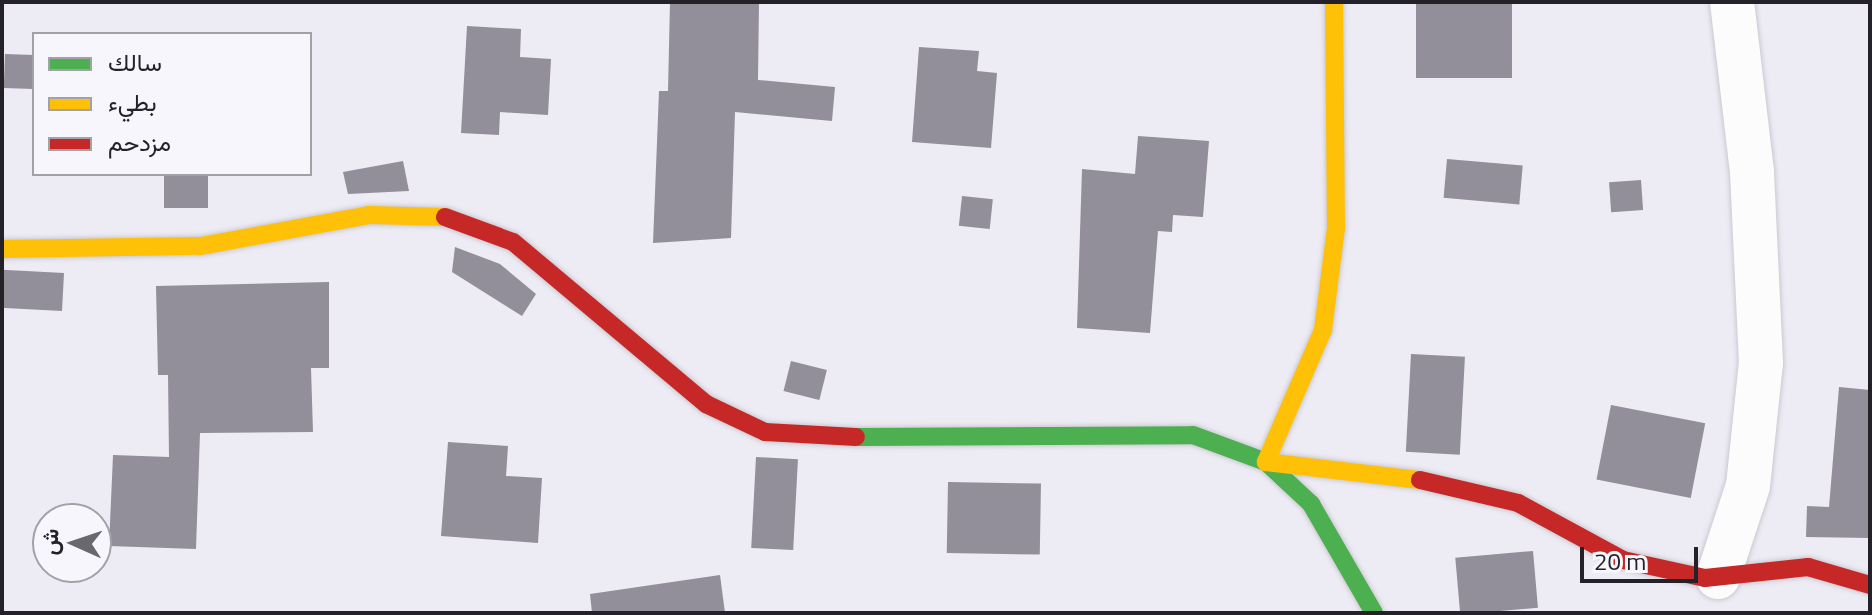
<!DOCTYPE html>
<html>
<head>
<meta charset="utf-8">
<style>
	body { margin:0 }
	#map { position:relative; width:1872px; height:615px; overflow:hidden; background:#edebf4; font-family:"Titillium Web",Vazirmatn,sans-serif }
	div>[style] { position:absolute }
	[style*='--x'] { left:calc(var(--x)*1px); top:calc(var(--y)*1px); width:calc(var(--w)*1px); rotate:calc(var(--a)*1deg) }
	.building>* { inset:0; background:#928e9a; transform-origin:0 0 }
	.roads { filter:drop-shadow(0 0 2px #cbc9d0) drop-shadow(0 0 2px #cbc9d0) }
	.street>* { height:44px; margin:-22px; padding:0 22px; transform-origin:22px; border-radius:22px; background:#fcfcfd }
	.fast>* { height:18px; margin:-9px; padding:0 9px; transform-origin:9px; border-radius:9px; background:#4caf50 }
	.slow>* { height:18px; margin:-9px; padding:0 9px; transform-origin:9px; border-radius:9px; background:#ffc107 }
	.jam>* { height:18px; margin:-9px; padding:0 9px; transform-origin:9px; border-radius:9px; background:#c62828 }
	span { translate:-50% -50%; white-space:nowrap; text-align:center; line-height:1.15; -webkit-text-stroke:8px #f8f6fd; paint-order:stroke }
	.frame { position:absolute; inset:0; border:4px solid #242228; pointer-events:none }
	.legend { position:absolute; left:32px; top:32px; width:280px; height:144px; box-sizing:border-box; background:#f8f6fd; border:2px solid #a3a1a8; margin:0; padding:10px 14px; list-style:none; font-size:24px; color:#242228 }
	.legend li { display:flex; align-items:center; gap:16px; height:40px }
	.legend b { width:40px; border:2px solid #a3a1a8 }
	.north { position:absolute; left:32px; top:503px; width:80px; height:80px; box-sizing:border-box; background:#f8f6fd; border:2px solid #a3a1a8; border-radius:50%; rotate:273deg; font-size:22px; font-weight:700; line-height:32px; text-align:center; color:#242228 }
	.north::after { content:''; display:block; margin:auto; width:28px; height:36px; background:#6a686f; clip-path:polygon(50% 0,100% 100%,50% 72%,0 100%) }
	.scale { position:absolute; left:1580px; top:547px; width:118px; height:36px; box-sizing:border-box; border:4px solid #242228; border-top:0; padding-left:10px; font-size:24px; line-height:28px; white-space:nowrap; color:#242228; -webkit-text-stroke:6px #f8f6fd; paint-order:stroke }
</style>
</head>
<body>
<div id="map">
	<div class="building">
		<i style="clip-path:polygon(670px 2px,759px 2px,758px 80px,835px 87px,832px 121px,735px 112px,731px 238px,653px 243px,659px 91px,668px 91px)"></i>
		<i style="left:1416px;top:2px;width:96px;height:76px"></i>
		<i style="clip-path:polygon(467px 26px,521px 29px,520px 57px,551px 59px,548px 115px,500px 112px,499px 135px,461px 133px)"></i>
		<i style="clip-path:polygon(919px 47px,979px 51px,977px 71px,997px 73px,991px 148px,912px 142px)"></i>
		<i style="left:5px;top:54px;width:29px;height:34px;rotate:2deg"></i>
		<i style="clip-path:polygon(1138px 136px,1209px 141px,1203px 217px,1173px 215px,1172px 232px,1158px 231px,1150px 333px,1077px 328px,1082px 169px,1135px 174px)"></i>
		<i style="left:1447px;top:159px;width:76px;height:39px;rotate:5deg"></i>
		<i style="clip-path:polygon(403px 161px,409px 191px,348px 194px,343px 172px)"></i>
		<i style="left:164px;top:174px;width:44px;height:34px"></i>
		<i style="left:1641px;top:180px;width:30px;height:32px;rotate:86deg"></i>
		<i style="left:962px;top:196px;width:31px;height:30px;rotate:6deg"></i>
		<i style="clip-path:polygon(455px 247px,500px 264px,536px 294px,522px 316px,452px 272px)"></i>
		<i style="left:64px;top:273px;width:38px;height:62px;rotate:93deg"></i>
		<i style="clip-path:polygon(329px 282px,329px 368px,311px 368px,313px 432px,200px 433px,196px 549px,109px 546px,113px 455px,169px 457px,168px 375px,158px 375px,156px 286px)"></i>
		<i style="left:1411px;top:354px;width:54px;height:98px;rotate:3deg"></i>
		<i style="left:791px;top:361px;width:37px;height:31px;rotate:14deg"></i>
		<i style="clip-path:polygon(1839px 387px,1870px 390px,1870px 538px,1806px 537px,1807px 506px,1829px 507px)"></i>
		<i style="left:1611px;top:405px;width:96px;height:76px;rotate:11deg"></i>
		<i style="clip-path:polygon(448px 442px,508px 446px,506px 476px,542px 478px,538px 543px,441px 536px)"></i>
		<i style="left:756px;top:457px;width:42px;height:91px;rotate:3deg"></i>
		<i style="left:948px;top:482px;width:93px;height:71px;rotate:1deg"></i>
		<i style="left:1533px;top:551px;width:57px;height:78px;rotate:85deg"></i>
		<i style="clip-path:polygon(720px 575px,725px 613px,592px 613px,590px 594px)"></i>
	</div>
	<div class="roads">
		<div class="street">
			<i style="--x:1718;--y:577;--w:96;--a:-71.8"></i>
			<i style="--x:1748;--y:486;--w:124;--a:-84"></i>
			<i style="--x:1761;--y:363;--w:191;--a:-92.7"></i>
			<i style="--x:1752;--y:172;--w:171;--a:-96.7"></i>
		</div>
		<div class="fast">
			<i style="--x:856;--y:437;--w:337;--a:-0.3"></i>
			<i style="--x:1193;--y:435;--w:78;--a:20.3"></i>
			<i style="--x:1266;--y:462;--w:62;--a:43"></i>
			<i style="--x:1311;--y:504;--w:126;--a:60"></i>
		</div>
		<div class="slow">
			<i style="--x:1334;--y:2;--w:226;--a:89.5"></i>
			<i style="--x:1336;--y:228;--w:103;--a:97.3"></i>
			<i style="--x:1323;--y:330;--w:144;--a:113.4"></i>
			<i style="--x:1266;--y:462;--w:155;--a:6.7"></i>
			<i style="--x:2;--y:249;--w:199;--a:-0.9"></i>
			<i style="--x:201;--y:246;--w:172;--a:-10.4"></i>
			<i style="--x:370;--y:215;--w:75;--a:1.5"></i>
		</div>
		<div class="jam">
			<i style="--x:445;--y:217;--w:72;--a:20.2"></i>
			<i style="--x:513;--y:242;--w:252;--a:40"></i>
			<i style="--x:706;--y:404;--w:65;--a:25.4"></i>
			<i style="--x:765;--y:432;--w:91;--a:3.1"></i>
			<i style="--x:1420;--y:480;--w:101;--a:13.2"></i>
			<i style="--x:1518;--y:503;--w:119;--a:28.5"></i>
			<i style="--x:1623;--y:560;--w:84;--a:12.4"></i>
			<i style="--x:1705;--y:578;--w:104;--a:-6.1"></i>
			<i style="--x:1808;--y:567;--w:65;--a:16.2"></i>
		</div>
	</div>
	<div class="frame"></div>
	<ul class="legend">
	<li><b style="height:10px;background:#4caf50"></b>سالك</li>
	<li><b style="height:10px;background:#ffc107"></b>بطيء</li>
	<li><b style="height:10px;background:#c62828"></b>مزدحم</li>
	</ul>
	<div class="north">ش</div>
	<div class="scale">20 m</div>
</div>
</body>
</html>
